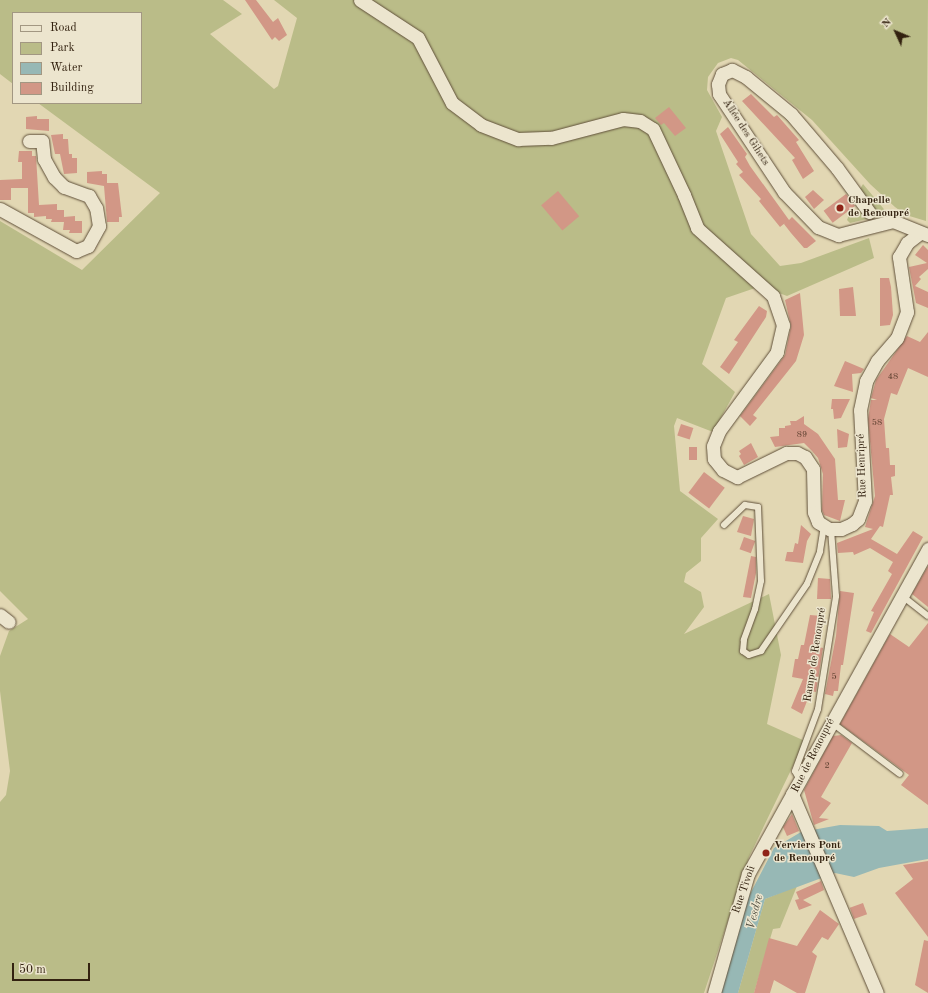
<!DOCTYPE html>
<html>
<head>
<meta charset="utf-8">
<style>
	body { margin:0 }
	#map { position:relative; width:928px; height:993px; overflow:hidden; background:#e2d7b3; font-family:"Old Standard TT",serif }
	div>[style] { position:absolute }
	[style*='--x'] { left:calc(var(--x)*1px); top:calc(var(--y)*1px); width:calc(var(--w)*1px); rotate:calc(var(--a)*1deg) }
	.green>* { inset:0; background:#babc88 }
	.water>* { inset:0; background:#97b8b5 }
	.building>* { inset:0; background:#d29786; transform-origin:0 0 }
	.roads { filter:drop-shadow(0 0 1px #5f4f39) drop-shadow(0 0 1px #5f4f39) }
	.service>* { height:6px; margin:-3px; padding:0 3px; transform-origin:3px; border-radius:3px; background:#ece5ce }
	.minor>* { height:13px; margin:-6.5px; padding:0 6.5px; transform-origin:6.5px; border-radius:6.5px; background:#ece5ce }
	.dots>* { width:11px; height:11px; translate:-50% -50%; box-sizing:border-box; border:2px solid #ece5ce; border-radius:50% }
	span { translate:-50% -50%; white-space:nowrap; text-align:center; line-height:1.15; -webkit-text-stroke:3px #ece5ce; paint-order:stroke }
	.number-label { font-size:9px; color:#5b3f2e }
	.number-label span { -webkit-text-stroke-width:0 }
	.street-label { font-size:11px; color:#332210 }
	.poi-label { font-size:11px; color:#332210; font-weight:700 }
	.left { translate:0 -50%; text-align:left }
	.water-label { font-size:12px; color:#514f42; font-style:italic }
	.legend { position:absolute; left:12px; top:12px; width:130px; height:92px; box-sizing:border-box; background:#ece5ce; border:1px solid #a29782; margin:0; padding:5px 7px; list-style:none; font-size:12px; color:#332210 }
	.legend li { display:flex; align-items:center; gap:8px; height:20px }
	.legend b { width:20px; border:1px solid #a29782 }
	.north { position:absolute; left:876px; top:12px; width:40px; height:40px; -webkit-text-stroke:3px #ece5ce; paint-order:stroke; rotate:314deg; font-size:11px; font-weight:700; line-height:16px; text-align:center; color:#332210 }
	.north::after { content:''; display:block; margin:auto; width:14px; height:18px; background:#332210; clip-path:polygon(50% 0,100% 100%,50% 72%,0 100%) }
	.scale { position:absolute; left:12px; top:963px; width:78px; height:18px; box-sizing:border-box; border:2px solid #332210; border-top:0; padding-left:5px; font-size:12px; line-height:14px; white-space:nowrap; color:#332210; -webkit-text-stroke:3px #ece5ce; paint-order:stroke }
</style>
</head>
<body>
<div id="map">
	<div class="green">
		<i style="clip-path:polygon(0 0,223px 0,242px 14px,210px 34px,274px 89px,278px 86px,297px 18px,274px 0,928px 0,926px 221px,906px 215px,895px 207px,870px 184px,812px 120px,738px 60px,731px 58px,718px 63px,708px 77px,707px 90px,722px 117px,716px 131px,751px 234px,780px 266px,801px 263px,869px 238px,874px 258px,787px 296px,761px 286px,726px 298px,702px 364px,735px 392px,713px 432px,677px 418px,674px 426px,680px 491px,718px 519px,701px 538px,701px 561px,686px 573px,684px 582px,701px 592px,704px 607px,684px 634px,769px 594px,781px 655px,767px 724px,805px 741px,749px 857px,704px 993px,0 993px,0 802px,6px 795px,10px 771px,0 691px,0 656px,9px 631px,28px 619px,0 591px,0 221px,82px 270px,160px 193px,38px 103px,141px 103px,141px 13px,13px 13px,13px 84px,0 74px)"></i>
		<i style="clip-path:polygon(863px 184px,888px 214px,850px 223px,847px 220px,849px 215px,860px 207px,859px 191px)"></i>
		<i style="clip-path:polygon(797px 886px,780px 928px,773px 929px,754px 993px,738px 993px,765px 899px)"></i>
	</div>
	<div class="water">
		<i style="clip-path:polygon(840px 825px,879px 826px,887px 831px,928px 828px,928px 859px,879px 868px,854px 877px,835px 873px,765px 899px,738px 993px,721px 993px,749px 896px,774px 848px,801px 832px)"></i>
	</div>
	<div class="building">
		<i style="clip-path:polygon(245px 0,256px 0,273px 22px,278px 18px,287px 35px,279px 41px,275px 37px,272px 40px)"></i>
		<i style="clip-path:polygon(751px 94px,774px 117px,777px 115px,799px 140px,796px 142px,814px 171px,803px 179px,792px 160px,795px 158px,742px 101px)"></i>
		<i style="clip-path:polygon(669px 107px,686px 128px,675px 136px,664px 123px,661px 125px,655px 118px)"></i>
		<i style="clip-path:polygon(37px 116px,37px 119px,49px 119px,49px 131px,26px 129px,26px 117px)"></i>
		<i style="clip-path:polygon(728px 127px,747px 154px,745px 157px,750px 166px,789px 220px,792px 217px,816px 241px,807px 248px,804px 248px,791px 233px,784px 224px,785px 223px,780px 227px,759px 201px,761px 199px,739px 175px,743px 172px,736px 164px,738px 162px,720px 134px)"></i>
		<i style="clip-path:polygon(63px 134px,63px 139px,68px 139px,69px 154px,72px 154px,72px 158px,77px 158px,77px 173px,64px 174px,60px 154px,55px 154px,51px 135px)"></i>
		<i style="clip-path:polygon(19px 151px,32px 151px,32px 156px,36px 156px,39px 205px,57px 204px,57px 210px,64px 210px,64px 217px,75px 216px,75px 221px,82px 221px,82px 233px,69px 233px,70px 230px,63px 230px,64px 222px,51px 222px,52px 219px,46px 219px,46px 216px,34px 217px,34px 213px,28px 213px,28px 188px,11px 188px,11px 200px,0 200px,0 180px,22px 179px,22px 162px,18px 162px)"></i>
		<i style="clip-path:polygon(102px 171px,102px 174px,107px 174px,107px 183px,118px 183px,122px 217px,119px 217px,119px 222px,107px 222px,104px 186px,87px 183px,87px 172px)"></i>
		<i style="clip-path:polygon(813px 190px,824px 200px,814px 209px,805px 197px)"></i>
		<i style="left:558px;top:191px;width:33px;height:22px;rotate:50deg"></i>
		<i style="left:846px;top:194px;width:15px;height:28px;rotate:53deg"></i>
		<i style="clip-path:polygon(923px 245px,928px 250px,928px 269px,919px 277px,921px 279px,915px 286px,928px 292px,928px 308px,916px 303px,909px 267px,927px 263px,915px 255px)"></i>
		<i style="clip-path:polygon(880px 278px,889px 278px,891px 287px,893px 315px,890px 325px,880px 326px)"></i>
		<i style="clip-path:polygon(853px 287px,856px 316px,840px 316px,839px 289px)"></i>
		<i style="clip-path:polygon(800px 293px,804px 335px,796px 361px,753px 415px,757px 418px,750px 426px,740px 416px,785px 355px,791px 326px,785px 300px)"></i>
		<i style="clip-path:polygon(759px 306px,767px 311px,766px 317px,729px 374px,720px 367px,738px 342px,734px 340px)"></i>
		<i style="clip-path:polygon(928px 332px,928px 377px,908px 368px,897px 395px,891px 393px,884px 419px,886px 448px,889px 448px,890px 465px,895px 465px,895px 476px,891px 477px,893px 495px,890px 495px,883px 527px,880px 526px,871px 539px,897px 554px,913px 531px,923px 537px,871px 633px,866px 631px,874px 612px,871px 611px,892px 574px,888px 571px,893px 562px,870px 548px,854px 555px,853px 552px,838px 553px,837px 543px,873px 529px,865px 527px,875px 496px,868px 419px,871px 400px,877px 400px,871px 398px,876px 380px,907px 336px,920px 342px)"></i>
		<i style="clip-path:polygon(845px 361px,864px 369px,861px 373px,852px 374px,853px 392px,834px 386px)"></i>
		<i style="clip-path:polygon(832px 399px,850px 399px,841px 418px,834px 419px,833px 409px,831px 409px)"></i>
		<i style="clip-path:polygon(804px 416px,804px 424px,818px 434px,835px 459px,838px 500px,845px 500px,840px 521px,824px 515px,822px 510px,823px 474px,818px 458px,812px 451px,804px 443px,775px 447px,770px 437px,779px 436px,779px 428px,785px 428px,785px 426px,791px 425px,790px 421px,796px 421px)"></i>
		<i style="left:681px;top:424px;width:13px;height:12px;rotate:18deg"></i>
		<i style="clip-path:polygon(837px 429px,849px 434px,847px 447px,838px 448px)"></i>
		<i style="clip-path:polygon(751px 443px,758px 457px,744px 465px,739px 456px,741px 454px,739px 451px)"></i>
		<i style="left:689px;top:447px;width:8px;height:13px"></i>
		<i style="left:704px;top:472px;width:26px;height:26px;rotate:37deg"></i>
		<i style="clip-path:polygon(743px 516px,754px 519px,751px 536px,737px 532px)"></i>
		<i style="clip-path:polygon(801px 525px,811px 534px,807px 541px,803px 563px,785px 561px,787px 552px,793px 552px,795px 543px,798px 544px)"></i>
		<i style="left:744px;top:537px;width:12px;height:13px;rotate:20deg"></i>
		<i style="clip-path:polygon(751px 556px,756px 557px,756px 573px,751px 598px,743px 597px)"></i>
		<i style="clip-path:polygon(928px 566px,928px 607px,912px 594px)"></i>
		<i style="clip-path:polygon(818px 578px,830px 579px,831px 599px,817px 599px)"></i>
		<i style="clip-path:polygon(840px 591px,854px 593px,843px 665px,841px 665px,838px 691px,834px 691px,833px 696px,825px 694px,836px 636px)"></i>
		<i style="clip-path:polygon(810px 615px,822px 616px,818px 647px,823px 648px,816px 692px,811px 691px,802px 714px,791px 708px,803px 679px,792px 677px,795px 659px,798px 659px,801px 645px,804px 645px)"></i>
		<i style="clip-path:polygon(928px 623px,928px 805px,901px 785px,909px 775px,840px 724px,890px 634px,909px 647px)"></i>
		<i style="clip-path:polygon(841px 735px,852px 743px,821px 797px,831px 803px,819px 818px,829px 819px,814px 825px,804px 790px,833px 736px)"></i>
		<i style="clip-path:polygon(792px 814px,799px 831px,787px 836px,783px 827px)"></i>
		<i style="clip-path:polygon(928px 861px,928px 937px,895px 893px,913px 879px,903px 865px)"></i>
		<i style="clip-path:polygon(821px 881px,824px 890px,803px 900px,812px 905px,799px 910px,795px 900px,799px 899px,796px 892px)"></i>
		<i style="left:863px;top:903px;width:12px;height:14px;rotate:70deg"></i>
		<i style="clip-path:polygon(820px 910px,839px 924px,828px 940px,822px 937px,812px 952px,817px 956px,805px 993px,797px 993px,774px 980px,770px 993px,754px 993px,769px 938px,797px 946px)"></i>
		<i style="clip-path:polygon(924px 940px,928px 941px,928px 993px,915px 985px)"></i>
	</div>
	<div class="roads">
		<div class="service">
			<i style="--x:724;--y:525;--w:29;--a:-44"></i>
			<i style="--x:745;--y:505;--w:13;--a:9"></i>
			<i style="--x:758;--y:507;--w:74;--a:87.7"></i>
			<i style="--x:761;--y:581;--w:29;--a:102"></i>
			<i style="--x:755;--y:609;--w:33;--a:110"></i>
			<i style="--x:744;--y:640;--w:11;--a:95"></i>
			<i style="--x:743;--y:651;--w:7;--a:34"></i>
			<i style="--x:749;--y:655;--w:13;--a:-18"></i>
			<i style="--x:761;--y:651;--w:81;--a:-55.5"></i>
			<i style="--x:807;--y:584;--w:35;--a:-68"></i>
			<i style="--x:820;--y:551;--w:25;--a:-81"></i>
			<i style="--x:901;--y:595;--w:34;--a:38"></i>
			<i style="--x:831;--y:722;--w:86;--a:37"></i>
			<i style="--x:800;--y:780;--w:10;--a:-119"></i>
			<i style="--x:795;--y:771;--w:66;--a:-69.6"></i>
			<i style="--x:818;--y:709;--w:114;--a:-80.9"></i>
			<i style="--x:836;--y:596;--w:67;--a:-94.3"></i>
		</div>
		<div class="minor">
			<i style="--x:360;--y:0;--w:69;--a:33.2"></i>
			<i style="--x:418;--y:38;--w:73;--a:62.4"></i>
			<i style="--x:452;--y:103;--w:36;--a:37"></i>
			<i style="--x:481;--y:125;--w:40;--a:21"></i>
			<i style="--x:518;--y:139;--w:33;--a:-2"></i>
			<i style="--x:551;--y:138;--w:74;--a:-14.8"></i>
			<i style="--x:623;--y:119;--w:17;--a:7"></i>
			<i style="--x:640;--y:121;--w:15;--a:32"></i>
			<i style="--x:653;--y:129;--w:73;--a:64.8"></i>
			<i style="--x:684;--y:195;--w:35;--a:68"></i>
			<i style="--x:697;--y:228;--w:102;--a:41.8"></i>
			<i style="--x:773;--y:296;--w:31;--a:71"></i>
			<i style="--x:783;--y:325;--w:28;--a:103"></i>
			<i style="--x:777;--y:352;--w:98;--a:126.3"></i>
			<i style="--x:719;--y:431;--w:16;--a:112"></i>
			<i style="--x:713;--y:446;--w:13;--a:86"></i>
			<i style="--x:714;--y:459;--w:14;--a:51"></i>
			<i style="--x:723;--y:470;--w:16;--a:27"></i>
			<i style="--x:737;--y:477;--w:55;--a:-26.1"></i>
			<i style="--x:786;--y:453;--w:11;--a:0"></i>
			<i style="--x:797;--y:453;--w:9;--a:27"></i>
			<i style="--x:805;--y:457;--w:14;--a:56"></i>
			<i style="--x:813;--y:469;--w:43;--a:88.7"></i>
			<i style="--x:814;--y:512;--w:11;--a:68"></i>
			<i style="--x:818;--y:522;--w:13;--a:32"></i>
			<i style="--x:829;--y:529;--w:12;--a:0"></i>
			<i style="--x:841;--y:529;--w:12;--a:-24"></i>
			<i style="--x:852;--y:524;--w:8;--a:-40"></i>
			<i style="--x:858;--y:519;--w:19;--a:-69"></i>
			<i style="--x:865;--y:501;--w:91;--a:-93.1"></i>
			<i style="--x:860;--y:410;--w:30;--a:-78"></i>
			<i style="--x:866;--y:381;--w:23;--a:-61"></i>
			<i style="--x:877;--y:361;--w:30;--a:-49"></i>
			<i style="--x:897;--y:338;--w:28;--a:-69"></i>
			<i style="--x:907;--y:312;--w:56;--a:-98.3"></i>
			<i style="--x:899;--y:257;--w:16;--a:-60"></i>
			<i style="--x:907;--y:243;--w:16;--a:-38"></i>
			<i style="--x:0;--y:209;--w:87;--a:28.9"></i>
			<i style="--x:76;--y:251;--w:13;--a:-23"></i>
			<i style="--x:88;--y:246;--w:23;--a:-61"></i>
			<i style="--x:99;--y:226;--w:18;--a:-99"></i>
			<i style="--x:96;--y:208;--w:14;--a:-120"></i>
			<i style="--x:89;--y:196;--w:27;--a:-160"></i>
			<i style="--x:64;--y:187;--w:14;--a:-135"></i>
			<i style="--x:54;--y:177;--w:21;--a:-119"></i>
			<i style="--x:44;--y:159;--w:18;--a:-96"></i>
			<i style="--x:42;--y:141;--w:13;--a:180"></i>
			<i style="--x:869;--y:212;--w:54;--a:-126"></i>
			<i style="--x:837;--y:168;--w:71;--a:-130.4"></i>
			<i style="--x:791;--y:114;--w:58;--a:-140.6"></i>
			<i style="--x:746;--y:77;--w:16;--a:-153"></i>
			<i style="--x:732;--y:70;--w:11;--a:158"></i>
			<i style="--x:722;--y:74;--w:11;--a:112"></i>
			<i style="--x:718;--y:84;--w:10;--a:84"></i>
			<i style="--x:719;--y:94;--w:118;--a:56.4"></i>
			<i style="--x:784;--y:192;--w:49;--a:45.8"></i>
			<i style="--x:818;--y:227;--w:22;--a:22"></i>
			<i style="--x:838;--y:235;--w:57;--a:-14.3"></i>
			<i style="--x:893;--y:221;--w:38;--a:22"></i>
			<i style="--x:0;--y:615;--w:11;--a:38"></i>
			<i style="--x:792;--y:794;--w:216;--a:66.9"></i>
			<i style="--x:714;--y:993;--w:124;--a:-74.1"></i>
			<i style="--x:748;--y:874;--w:372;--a:-61"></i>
		</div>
	</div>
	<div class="dots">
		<i style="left:840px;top:208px;background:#8f2418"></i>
		<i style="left:766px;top:853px;background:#8f2418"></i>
	</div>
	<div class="number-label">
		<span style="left:893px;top:377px">48</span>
		<span style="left:877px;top:423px">58</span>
		<span style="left:802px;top:435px">89</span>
		<span style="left:834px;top:677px">5</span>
		<span style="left:827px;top:766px">2</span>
	</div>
	<div class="street-label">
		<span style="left:745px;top:133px;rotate:57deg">Allée des Gihets</span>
		<span style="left:863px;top:466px;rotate:-92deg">Rue Henripré</span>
		<span style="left:816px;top:655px;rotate:-81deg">Rampe de Renoupré</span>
		<span style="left:814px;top:756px;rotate:-63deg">Rue de Renoupré</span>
		<span style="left:745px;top:890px;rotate:-71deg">Rue Tivoli</span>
	</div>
	<div class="poi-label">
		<span class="left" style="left:848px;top:208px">Chapelle<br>de Renoupré</span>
		<span class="left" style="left:774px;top:853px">Verviers Pont<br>de Renoupré</span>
	</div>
	<div class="water-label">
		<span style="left:756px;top:912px;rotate:-75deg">Vesdre</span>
	</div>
	<ul class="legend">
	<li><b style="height:5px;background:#ece5ce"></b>Road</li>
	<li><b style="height:11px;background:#babc88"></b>Park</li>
	<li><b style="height:11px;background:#97b8b5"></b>Water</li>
	<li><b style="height:11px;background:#d29786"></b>Building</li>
	</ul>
	<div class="north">N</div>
	<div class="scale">50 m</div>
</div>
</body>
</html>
